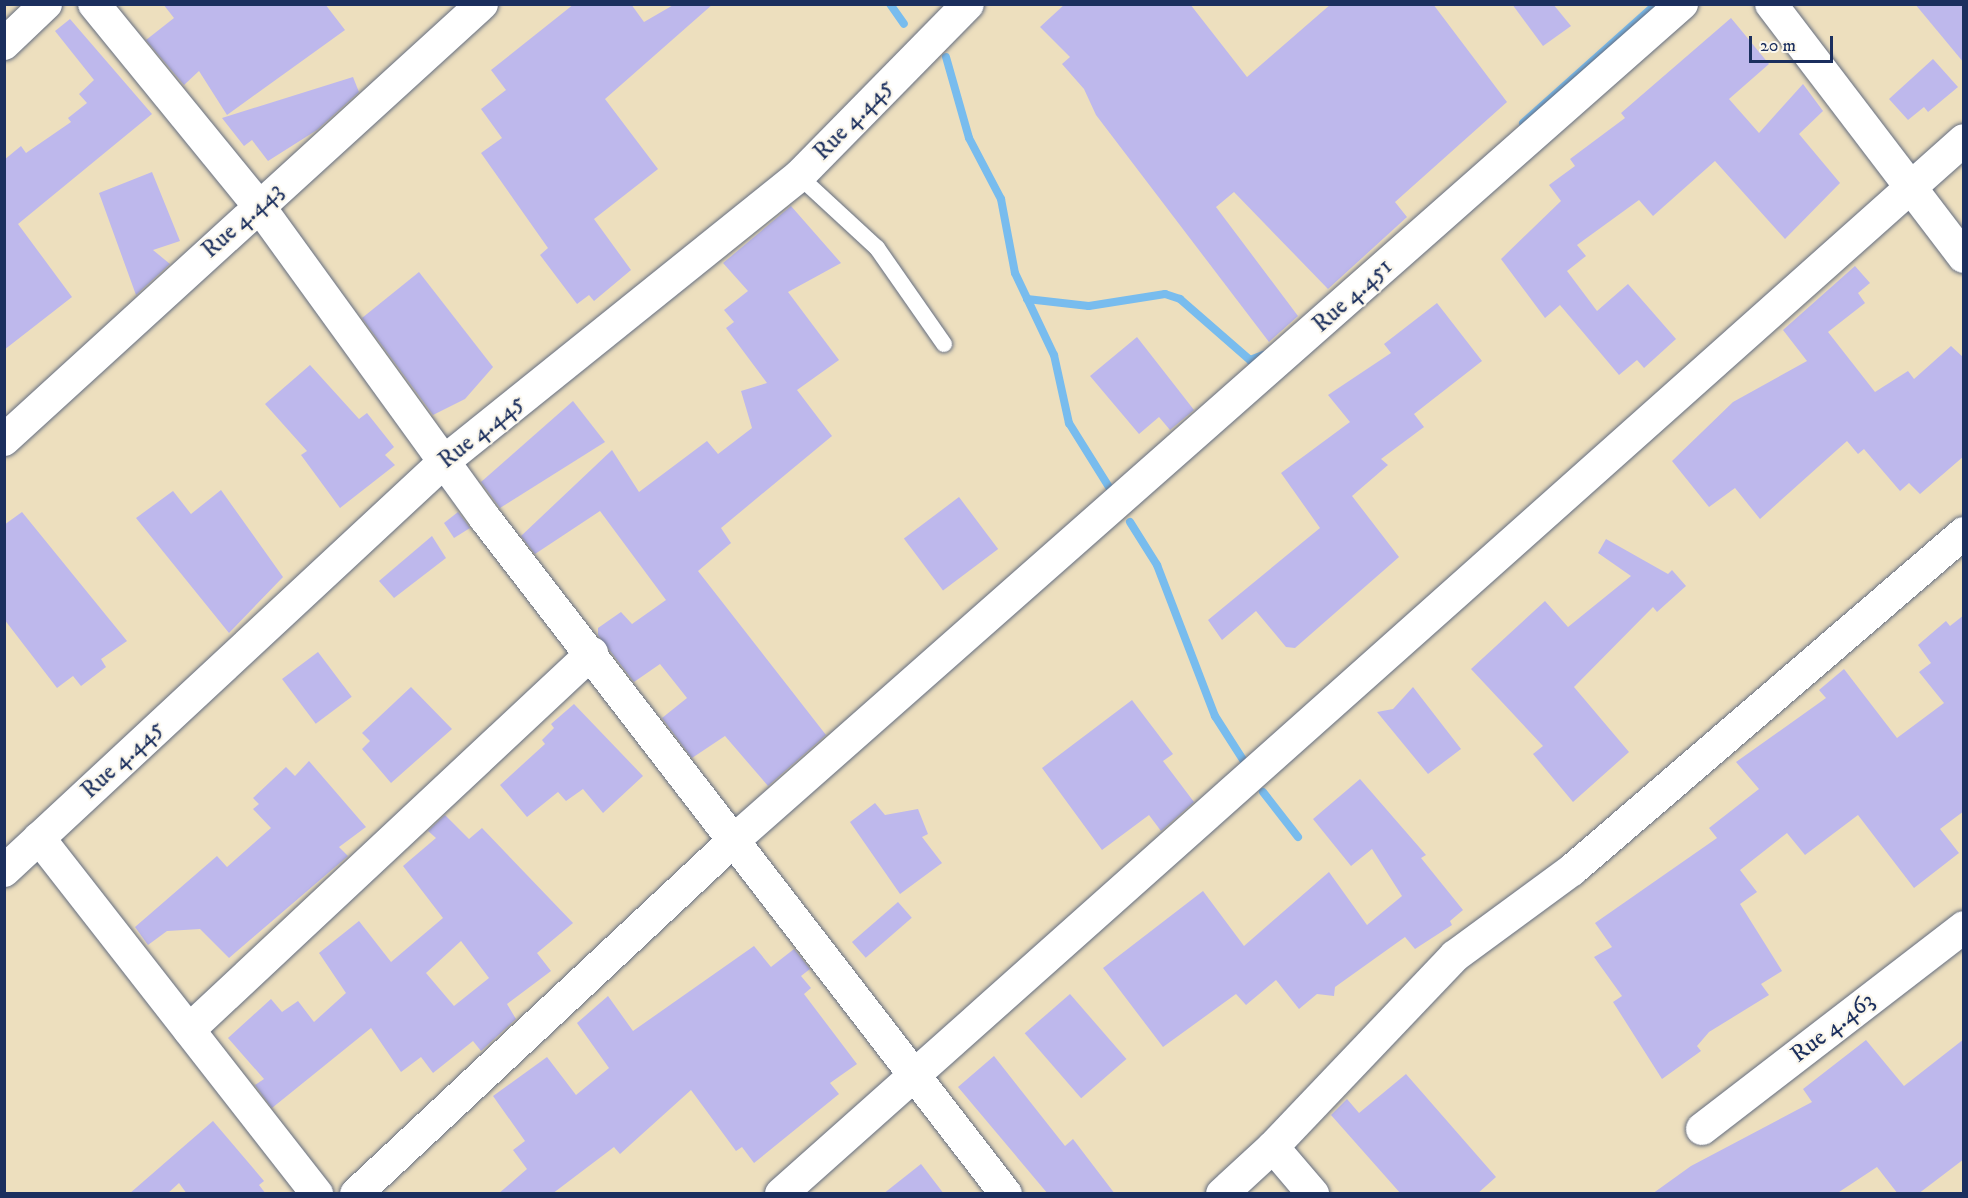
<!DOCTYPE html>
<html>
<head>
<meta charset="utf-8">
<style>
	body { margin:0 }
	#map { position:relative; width:1968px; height:1198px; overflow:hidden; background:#eddfbe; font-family:"IM FELL DW Pica",serif }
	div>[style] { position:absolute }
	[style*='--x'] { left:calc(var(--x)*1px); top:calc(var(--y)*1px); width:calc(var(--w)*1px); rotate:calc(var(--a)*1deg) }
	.stream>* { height:8px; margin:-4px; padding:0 4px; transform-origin:4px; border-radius:4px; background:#78bcee }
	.building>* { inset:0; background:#beb8ec; transform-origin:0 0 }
	.roads { filter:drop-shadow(0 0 2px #646d80) drop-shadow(0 0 2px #646d80) }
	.lane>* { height:16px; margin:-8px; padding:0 8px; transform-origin:8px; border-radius:8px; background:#fff }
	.street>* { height:32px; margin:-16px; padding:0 16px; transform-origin:16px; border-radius:16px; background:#fff }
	span { translate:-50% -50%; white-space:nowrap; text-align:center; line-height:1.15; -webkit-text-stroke:4.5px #fbf7ec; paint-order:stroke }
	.street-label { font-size:24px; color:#1b2f5e }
	.frame { position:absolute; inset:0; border:6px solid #1b2f5e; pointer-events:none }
	.scale { position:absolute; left:1749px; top:36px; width:84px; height:27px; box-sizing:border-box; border:3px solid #1b2f5e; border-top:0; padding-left:8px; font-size:18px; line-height:21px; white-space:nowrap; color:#1b2f5e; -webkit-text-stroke:4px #fbf7ec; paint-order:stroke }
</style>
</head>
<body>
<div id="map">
	<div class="stream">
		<i style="--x:890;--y:4;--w:24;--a:55"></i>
		<i style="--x:946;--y:57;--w:84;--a:74.1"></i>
		<i style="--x:969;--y:138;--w:69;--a:62.3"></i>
		<i style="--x:1001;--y:199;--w:75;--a:79.3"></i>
		<i style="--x:1015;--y:273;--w:91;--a:64.6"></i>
		<i style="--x:1054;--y:355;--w:70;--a:77.6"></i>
		<i style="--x:1069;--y:423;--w:85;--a:58"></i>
		<i style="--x:1523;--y:123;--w:178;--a:-41.8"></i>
		<i style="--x:1027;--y:299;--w:62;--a:6.4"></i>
		<i style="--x:1089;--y:306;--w:77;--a:-9"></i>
		<i style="--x:1165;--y:294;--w:16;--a:18"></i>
		<i style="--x:1180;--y:299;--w:93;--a:41.1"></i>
		<i style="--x:1250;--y:360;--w:14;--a:-21"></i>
		<i style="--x:1130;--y:522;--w:51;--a:57.9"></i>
		<i style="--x:1157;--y:565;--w:162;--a:69"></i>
		<i style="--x:1215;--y:716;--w:59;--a:57.4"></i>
		<i style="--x:1263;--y:792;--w:57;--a:52.1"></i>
	</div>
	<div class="building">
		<i style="clip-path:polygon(163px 4px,325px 4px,345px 30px,227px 115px,199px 71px,184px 85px,146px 40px,174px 18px)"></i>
		<i style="clip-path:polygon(574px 4px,631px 4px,644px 22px,675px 4px,713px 4px,605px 99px,658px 169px,594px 219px,631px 270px,594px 301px,589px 295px,577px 304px,540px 255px,548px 248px,481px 153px,502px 138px,481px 109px,506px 90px,491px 70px)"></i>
		<i style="clip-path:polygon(1065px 4px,1190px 4px,1247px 77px,1331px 4px,1433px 4px,1507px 102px,1395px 202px,1407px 217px,1328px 289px,1234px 192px,1216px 207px,1298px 316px,1269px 342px,1096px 115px,1084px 89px,1062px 64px,1070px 57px,1040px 27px)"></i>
		<i style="clip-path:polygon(1512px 4px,1553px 4px,1571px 26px,1543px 46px)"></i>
		<i style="clip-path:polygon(1915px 4px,1964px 4px,1964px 63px)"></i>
		<i style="clip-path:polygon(1731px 18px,1769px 64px,1729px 99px,1759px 133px,1803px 84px,1823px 111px,1799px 134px,1840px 183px,1785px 239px,1715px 161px,1653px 216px,1639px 200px,1577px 245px,1586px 256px,1567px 271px,1597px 311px,1628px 284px,1676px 339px,1644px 368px,1637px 360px,1619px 375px,1560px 305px,1545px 318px,1501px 259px,1561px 201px,1549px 185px,1575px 166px,1570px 159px,1625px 118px,1621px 113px)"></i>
		<i style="clip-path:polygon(70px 19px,152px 114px,18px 224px,72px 297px,4px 350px,4px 160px,21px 146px,26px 153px,71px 122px,68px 118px,87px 103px,79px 94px,94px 80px,55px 31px)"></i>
		<i style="clip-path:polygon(1933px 59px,1958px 87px,1928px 112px,1924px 107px,1908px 120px,1889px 99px)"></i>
		<i style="clip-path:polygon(353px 77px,359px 92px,317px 130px,268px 161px,252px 140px,244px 146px,222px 118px)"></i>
		<i style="clip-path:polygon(152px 172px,180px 241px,153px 250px,170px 264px,136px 295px,99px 193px)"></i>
		<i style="clip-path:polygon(791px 206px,841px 263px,788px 292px,839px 360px,797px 390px,832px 436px,721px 528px,731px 543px,698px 571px,826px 735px,768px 786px,725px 736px,692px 758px,662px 718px,687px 698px,660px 664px,634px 682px,598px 635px,598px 628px,621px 612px,632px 624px,666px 600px,600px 511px,535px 554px,521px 536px,612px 450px,639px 492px,707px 441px,718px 454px,752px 428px,741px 391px,767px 383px,726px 328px,734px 322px,724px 310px,748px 291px,723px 263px)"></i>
		<i style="clip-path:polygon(1855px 266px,1870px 283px,1858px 293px,1865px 303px,1828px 332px,1875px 392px,1908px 371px,1914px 379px,1951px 346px,1964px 358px,1964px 456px,1920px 494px,1909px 483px,1900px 491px,1864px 449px,1858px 454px,1847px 441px,1760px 519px,1735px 488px,1709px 507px,1672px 461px,1733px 402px,1807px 361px,1783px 330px)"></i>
		<i style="clip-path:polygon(419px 272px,493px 367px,465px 399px,433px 415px,362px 318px)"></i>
		<i style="clip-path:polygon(1437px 303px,1482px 361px,1414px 414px,1424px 427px,1381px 459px,1388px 465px,1352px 496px,1399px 557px,1295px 648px,1286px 647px,1256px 611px,1222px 640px,1208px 620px,1320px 528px,1281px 473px,1350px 422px,1328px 395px,1391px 353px,1384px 344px)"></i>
		<i style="clip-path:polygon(1137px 337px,1194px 410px,1170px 430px,1159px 417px,1139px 434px,1090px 376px)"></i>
		<i style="clip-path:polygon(310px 365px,359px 419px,367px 413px,394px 447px,385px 455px,395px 465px,340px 508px,301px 455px,307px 451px,265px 404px)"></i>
		<i style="clip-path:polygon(573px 401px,605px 442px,500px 508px,481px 482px)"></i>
		<i style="clip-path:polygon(221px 490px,283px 577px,229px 633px,136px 518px,173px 491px,191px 514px)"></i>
		<i style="left:959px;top:497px;width:65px;height:69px;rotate:53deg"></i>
		<i style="clip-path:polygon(22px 512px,127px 641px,101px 659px,106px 667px,81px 686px,73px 676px,57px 688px,4px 619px,4px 525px)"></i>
		<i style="clip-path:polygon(458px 512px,470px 528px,454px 538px,444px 523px)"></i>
		<i style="clip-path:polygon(432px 536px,446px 558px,394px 598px,379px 581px)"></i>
		<i style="clip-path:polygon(1606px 539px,1668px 574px,1672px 570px,1686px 586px,1657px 612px,1653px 607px,1574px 687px,1629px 752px,1573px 802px,1533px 754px,1543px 746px,1471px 669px,1545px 601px,1568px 627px,1631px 576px,1598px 553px)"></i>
		<i style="clip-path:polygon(1964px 615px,1964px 811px,1940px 829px,1959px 853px,1914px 888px,1858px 815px,1805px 855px,1787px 833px,1740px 870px,1757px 892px,1740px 904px,1782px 971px,1761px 984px,1769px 995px,1709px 1032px,1697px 1046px,1701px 1051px,1662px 1079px,1613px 1002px,1622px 996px,1594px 957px,1612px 947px,1595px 923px,1717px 838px,1709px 828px,1759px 789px,1736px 762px,1826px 698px,1819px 690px,1844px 669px,1897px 738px,1944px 703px,1919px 672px,1931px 663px,1918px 645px,1946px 621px,1950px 626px)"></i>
		<i style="left:318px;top:652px;width:56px;height:45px;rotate:53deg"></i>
		<i style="clip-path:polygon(411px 687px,452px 729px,391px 783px,362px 749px,370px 741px,362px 733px)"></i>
		<i style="clip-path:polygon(1413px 687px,1461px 749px,1428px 774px,1377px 712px,1393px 709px)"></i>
		<i style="clip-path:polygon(1132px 700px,1173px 754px,1163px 761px,1194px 802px,1161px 831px,1149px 815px,1102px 850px,1042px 768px)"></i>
		<i style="clip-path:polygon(574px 704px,643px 776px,603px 813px,583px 789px,566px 801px,558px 792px,527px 817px,500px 785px,545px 744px,542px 740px,554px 728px,551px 724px)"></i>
		<i style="clip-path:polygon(309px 761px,366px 827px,339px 847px,348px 856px,229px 958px,200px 929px,167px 931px,148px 945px,135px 927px,217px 856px,227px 867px,271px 828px,253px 809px,259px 804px,253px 798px,286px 767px,295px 776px)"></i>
		<i style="clip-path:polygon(1360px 779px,1426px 855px,1421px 858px,1463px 910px,1450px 921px,1452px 925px,1415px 949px,1405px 937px,1335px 987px,1334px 996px,1317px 994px,1299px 1009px,1276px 980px,1246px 1005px,1236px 994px,1163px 1047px,1103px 968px,1203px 891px,1244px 946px,1329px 872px,1367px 925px,1402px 896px,1372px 849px,1351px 866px,1313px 819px)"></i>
		<i style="clip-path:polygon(875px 803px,885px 815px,918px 809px,928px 834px,922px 837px,942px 863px,900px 894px,850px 822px)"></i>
		<i style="clip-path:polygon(evenodd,445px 815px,469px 839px,482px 828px,573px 923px,537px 953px,551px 971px,507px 1004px,516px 1019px,481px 1051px,473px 1041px,433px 1073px,421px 1057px,401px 1072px,371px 1028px,272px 1108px,255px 1085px,264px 1079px,228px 1038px,271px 999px,282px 1012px,298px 1001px,314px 1022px,346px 993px,319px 953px,359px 921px,391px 962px,443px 918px,403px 866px,436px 838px,428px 831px,445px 815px,461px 941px,489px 978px,454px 1006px,426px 973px,461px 941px)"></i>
		<i style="left:898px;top:902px;width:21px;height:61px;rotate:49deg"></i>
		<i style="clip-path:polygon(754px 946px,771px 967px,794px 949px,810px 969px,801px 976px,811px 988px,804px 994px,857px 1064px,830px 1083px,839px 1094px,754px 1163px,742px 1147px,736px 1151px,691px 1090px,620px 1154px,614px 1147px,552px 1194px,498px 1194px,527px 1169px,513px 1150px,525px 1141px,493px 1096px,547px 1057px,576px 1095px,609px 1068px,577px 1023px,608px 996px,633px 1031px)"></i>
		<i style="left:1070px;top:994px;width:86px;height:60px;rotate:49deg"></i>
		<i style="clip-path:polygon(1964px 1039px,1964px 1159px,1918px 1194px,1898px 1194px,1877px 1167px,1836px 1194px,1652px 1194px,1691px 1166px,1812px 1102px,1803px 1089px,1866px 1040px,1904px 1086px)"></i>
		<i style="clip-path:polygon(994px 1056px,1065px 1146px,1073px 1139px,1115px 1194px,1048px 1194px,958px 1087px)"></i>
		<i style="clip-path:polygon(1406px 1074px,1496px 1177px,1477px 1194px,1401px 1194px,1331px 1115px,1347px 1099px,1359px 1113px)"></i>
		<i style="clip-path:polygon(213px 1121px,264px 1181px,259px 1185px,266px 1194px,187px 1194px,179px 1183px,167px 1194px,129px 1194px)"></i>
		<i style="clip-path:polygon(921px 1164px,944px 1194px,883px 1194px)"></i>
	</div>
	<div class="roads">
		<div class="lane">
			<i style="--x:799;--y:176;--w:106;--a:42.7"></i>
			<i style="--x:877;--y:248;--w:117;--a:55.1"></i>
		</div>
		<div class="street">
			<i style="--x:94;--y:4;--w:261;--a:50.8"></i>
			<i style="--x:259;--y:206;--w:384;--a:54.1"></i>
			<i style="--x:484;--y:517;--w:855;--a:52.37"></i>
			<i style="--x:1771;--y:4;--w:318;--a:52.7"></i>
			<i style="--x:4;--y:44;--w:58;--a:-43.6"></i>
			<i style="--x:4;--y:440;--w:647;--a:-42.37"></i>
			<i style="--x:39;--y:838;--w:452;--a:52"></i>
			<i style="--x:4;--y:871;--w:605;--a:-42.92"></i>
			<i style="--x:447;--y:459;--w:452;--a:-38.8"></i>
			<i style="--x:799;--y:176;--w:241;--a:-45.5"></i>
			<i style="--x:189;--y:1030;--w:552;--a:-43.09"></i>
			<i style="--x:1702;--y:1129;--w:331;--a:-37.6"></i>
			<i style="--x:1273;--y:1147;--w:264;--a:-46.4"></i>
			<i style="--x:1455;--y:956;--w:145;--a:-36.3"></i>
			<i style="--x:1572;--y:870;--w:517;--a:-40.69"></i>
			<i style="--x:356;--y:1194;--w:515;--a:-43.11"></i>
			<i style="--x:732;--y:842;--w:1267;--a:-41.42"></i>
			<i style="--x:781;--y:1194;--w:1584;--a:-41.7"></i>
			<i style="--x:1222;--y:1194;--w:69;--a:-42.7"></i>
			<i style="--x:1273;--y:1147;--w:62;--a:49.6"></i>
		</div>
	</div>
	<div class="street-label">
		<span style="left:854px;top:120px;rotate:-46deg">Rue 4.445</span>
		<span style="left:243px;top:221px;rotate:-42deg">Rue 4.443</span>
		<span style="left:1353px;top:296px;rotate:-42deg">Rue 4.451</span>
		<span style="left:482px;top:432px;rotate:-39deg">Rue 4.445</span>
		<span style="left:123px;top:760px;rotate:-43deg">Rue 4.445</span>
		<span style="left:1833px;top:1028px;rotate:-38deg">Rue 4.463</span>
	</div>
	<div class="frame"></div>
	<div class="scale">20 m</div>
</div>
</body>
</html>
